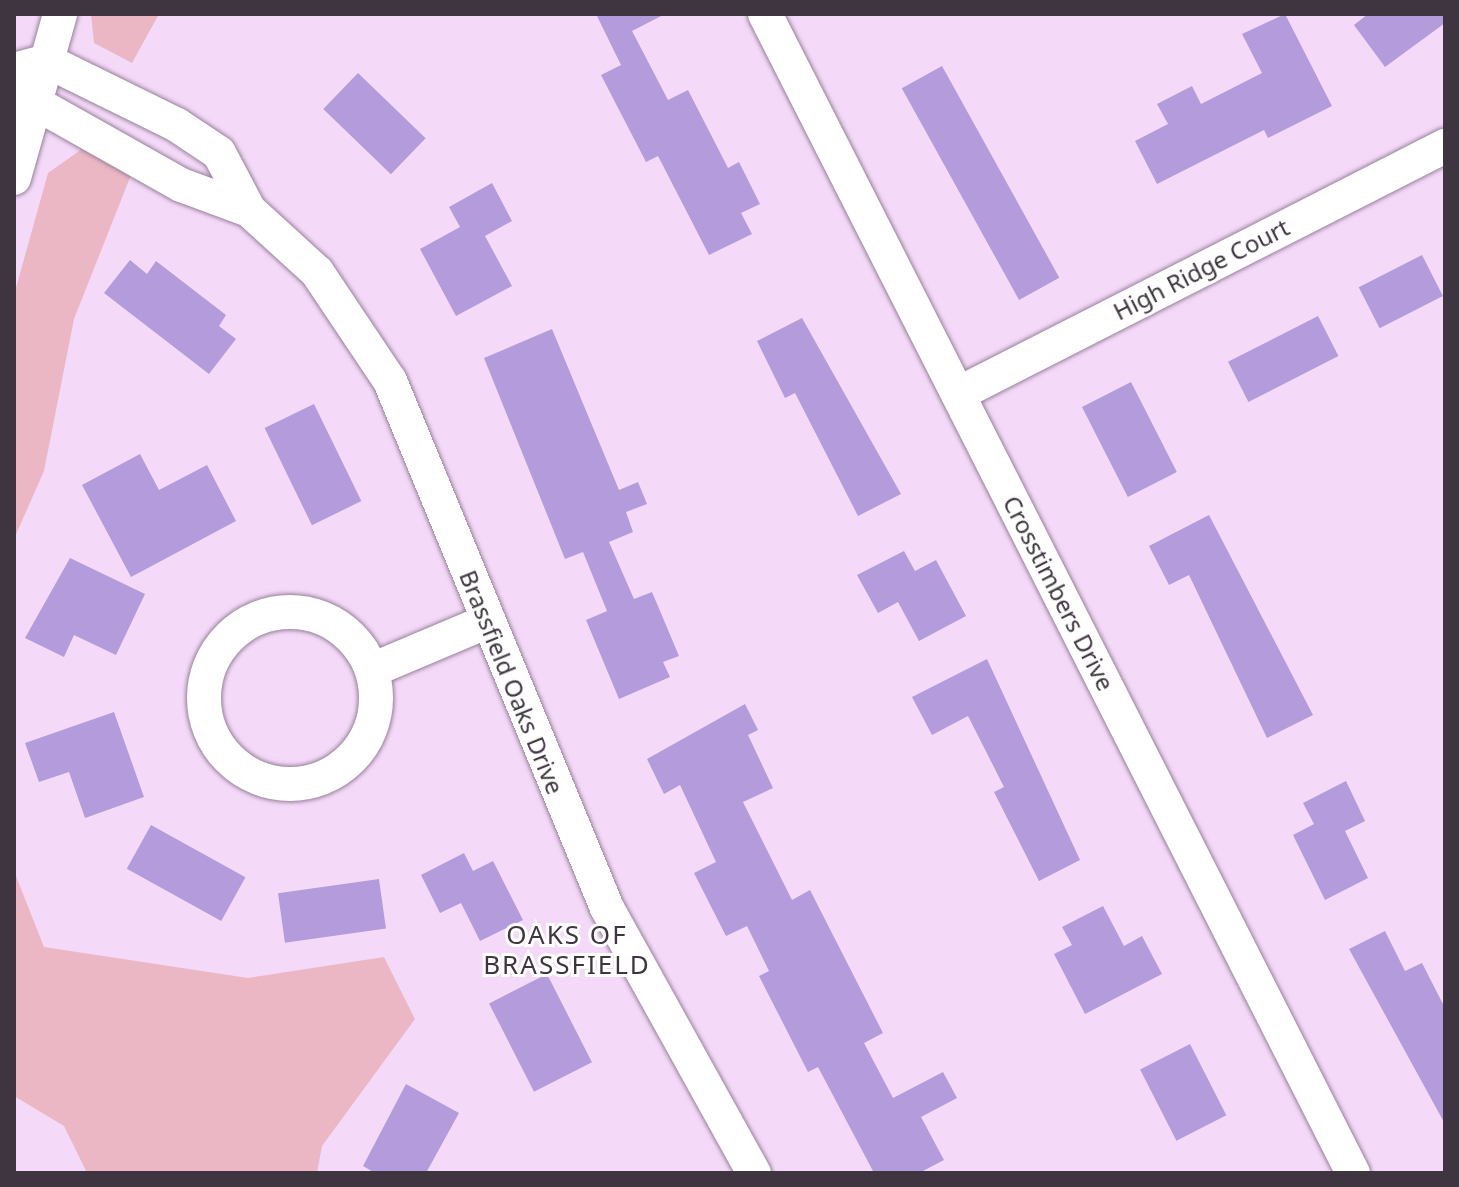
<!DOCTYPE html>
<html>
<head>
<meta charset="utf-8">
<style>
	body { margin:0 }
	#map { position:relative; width:1459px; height:1187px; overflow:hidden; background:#f4daf8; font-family:"Noto Sans",sans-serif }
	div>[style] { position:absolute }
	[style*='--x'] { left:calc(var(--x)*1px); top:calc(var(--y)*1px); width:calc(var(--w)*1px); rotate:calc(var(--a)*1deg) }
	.green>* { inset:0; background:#ecb7c4 }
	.building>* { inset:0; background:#b39bdc; transform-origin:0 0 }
	.roads { filter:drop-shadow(0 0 2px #98809c) drop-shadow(0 0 2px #98809c) }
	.minor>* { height:34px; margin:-17px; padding:0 17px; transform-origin:17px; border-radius:17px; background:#fff }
	.minor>.ring { margin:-17px; padding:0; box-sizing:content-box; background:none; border:34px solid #fff; border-radius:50% }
	span { translate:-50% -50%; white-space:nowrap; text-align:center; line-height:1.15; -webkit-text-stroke:6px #fff; paint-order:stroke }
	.street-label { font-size:24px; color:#3f3541 }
	.neighbourhood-label { font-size:26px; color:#3f3541; letter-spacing:2px }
	.frame { position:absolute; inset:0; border:16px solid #3f3541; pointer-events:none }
</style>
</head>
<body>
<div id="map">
	<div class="green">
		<i style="clip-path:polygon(91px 14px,159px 14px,132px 63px,94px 43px)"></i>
		<i style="clip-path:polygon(82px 149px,131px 175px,74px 319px,44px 471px,14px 539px,14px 295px,48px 173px)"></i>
		<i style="clip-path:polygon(14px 871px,44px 947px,248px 978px,384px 957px,415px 1019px,322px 1146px,317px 1173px,87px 1173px,64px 1126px,14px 1096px)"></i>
	</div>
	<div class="building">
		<i style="clip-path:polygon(596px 14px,665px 14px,632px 31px,668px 100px,688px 90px,728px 168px,739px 162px,760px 204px,741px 213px,752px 234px,709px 255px,658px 156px,646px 162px,601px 75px,621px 65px)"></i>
		<i style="clip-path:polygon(1285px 14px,1332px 106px,1268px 138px,1264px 130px,1157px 184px,1135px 141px,1168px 124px,1157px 104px,1192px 86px,1201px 104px,1262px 73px,1242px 34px)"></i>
		<i style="clip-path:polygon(1368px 14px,1445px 14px,1445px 23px,1385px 67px,1354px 25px)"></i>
		<i style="left:942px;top:66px;width:242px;height:46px;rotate:61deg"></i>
		<i style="left:358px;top:73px;width:94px;height:50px;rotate:44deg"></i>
		<i style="clip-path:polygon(492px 183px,512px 221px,485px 236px,512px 286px,456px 316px,420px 249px,460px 227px,449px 207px)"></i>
		<i style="left:1422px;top:255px;width:46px;height:71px;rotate:63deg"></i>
		<i style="clip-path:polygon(130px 260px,147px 274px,156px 261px,226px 315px,219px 326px,236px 339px,209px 374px,104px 293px)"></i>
		<i style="left:1318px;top:316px;width:45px;height:101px;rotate:63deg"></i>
		<i style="clip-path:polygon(802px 318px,901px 494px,858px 516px,795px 393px,785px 398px,757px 341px)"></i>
		<i style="clip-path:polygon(552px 329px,619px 490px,638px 482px,647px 504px,626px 512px,633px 532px,609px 542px,634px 599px,652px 592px,679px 656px,663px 662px,670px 677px,619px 699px,586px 620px,607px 611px,583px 552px,565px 559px,484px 358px)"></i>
		<i style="left:1131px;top:382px;width:101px;height:55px;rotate:63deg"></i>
		<i style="left:314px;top:404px;width:108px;height:55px;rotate:64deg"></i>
		<i style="clip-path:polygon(140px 454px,159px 490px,207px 465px,236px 521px,131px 577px,82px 485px)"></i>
		<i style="clip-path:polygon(1209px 515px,1313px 715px,1267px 738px,1189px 575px,1169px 585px,1149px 546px)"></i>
		<i style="clip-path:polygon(904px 551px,915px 571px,936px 560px,966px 616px,919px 641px,898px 602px,878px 613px,857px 575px)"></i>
		<i style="clip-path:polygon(70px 558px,145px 594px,116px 655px,74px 635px,64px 657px,25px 638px)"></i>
		<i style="clip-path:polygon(987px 659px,1080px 860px,1039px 881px,994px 792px,1004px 787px,968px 716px,932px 735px,912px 697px)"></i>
		<i style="clip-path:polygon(745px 704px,758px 730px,748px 735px,773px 788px,743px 802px,792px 900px,810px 890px,883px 1033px,864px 1043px,893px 1098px,943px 1072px,957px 1098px,921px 1117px,944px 1160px,919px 1173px,874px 1173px,818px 1067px,808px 1072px,759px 976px,769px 971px,747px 926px,726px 936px,694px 873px,716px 862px,680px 785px,664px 794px,647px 759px)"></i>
		<i style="clip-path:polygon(114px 712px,144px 797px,85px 818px,69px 772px,39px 782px,25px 743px)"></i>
		<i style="clip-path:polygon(1346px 781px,1365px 821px,1345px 831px,1368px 878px,1325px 900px,1293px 835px,1314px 824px,1303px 803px)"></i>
		<i style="left:151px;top:825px;width:108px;height:50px;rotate:29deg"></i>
		<i style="clip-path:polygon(464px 853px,473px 871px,493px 861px,523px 920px,480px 941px,461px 903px,440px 913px,421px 875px)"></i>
		<i style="left:379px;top:879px;width:50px;height:102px;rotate:82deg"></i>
		<i style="clip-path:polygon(1103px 906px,1124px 946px,1142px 936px,1162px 974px,1085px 1014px,1054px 954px,1072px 945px,1062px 927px)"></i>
		<i style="clip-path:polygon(1385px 931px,1405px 971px,1422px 963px,1445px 1008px,1445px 1124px,1349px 949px)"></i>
		<i style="left:547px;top:974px;width:99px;height:65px;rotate:63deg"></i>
		<i style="left:1190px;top:1044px;width:80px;height:56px;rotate:63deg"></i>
		<i style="clip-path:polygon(406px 1084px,459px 1113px,426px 1173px,375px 1173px,363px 1166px)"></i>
	</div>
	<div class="roads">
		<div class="minor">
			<i style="--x:765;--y:14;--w:1300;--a:63.1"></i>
			<i style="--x:14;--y:70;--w:34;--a:-15"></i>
			<i style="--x:47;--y:61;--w:145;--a:26.2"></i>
			<i style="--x:177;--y:125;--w:50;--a:33.7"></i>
			<i style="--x:219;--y:153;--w:64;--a:62.2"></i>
			<i style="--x:249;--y:210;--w:72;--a:-159.8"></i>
			<i style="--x:181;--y:185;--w:192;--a:-150.6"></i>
			<i style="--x:14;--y:178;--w:170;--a:-74.3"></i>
			<i style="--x:249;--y:210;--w:92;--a:42.4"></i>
			<i style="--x:317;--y:272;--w:131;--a:56.2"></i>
			<i style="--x:390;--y:381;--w:570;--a:67.62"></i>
			<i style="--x:607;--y:908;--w:303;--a:61"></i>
			<i style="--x:958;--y:394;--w:547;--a:-26.99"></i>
			<i class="ring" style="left:204px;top:612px;width:138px;height:138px"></i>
			<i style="--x:372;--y:670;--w:126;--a:-22.9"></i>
		</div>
	</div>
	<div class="street-label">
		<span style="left:1201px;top:269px;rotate:-27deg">High Ridge Court</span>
		<span style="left:1059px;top:593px;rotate:63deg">Crosstimbers Drive</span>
		<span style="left:512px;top:682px;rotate:68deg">Brassfield Oaks Drive</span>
	</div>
	<div class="neighbourhood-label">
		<span style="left:567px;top:950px">OAKS OF<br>BRASSFIELD</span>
	</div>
	<div class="frame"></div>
</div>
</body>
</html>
